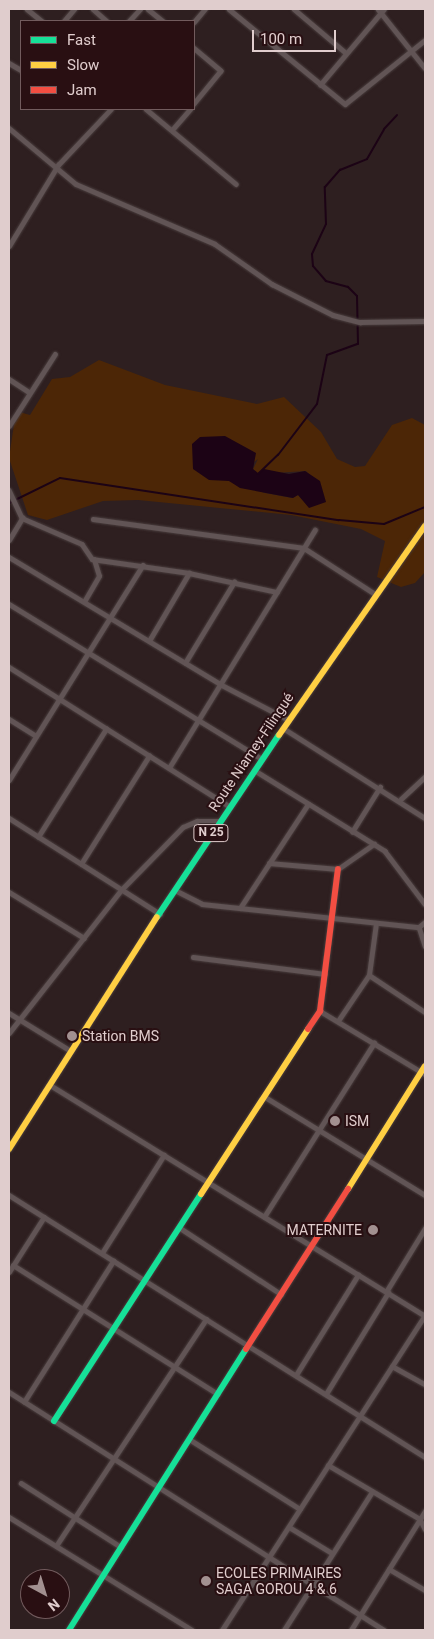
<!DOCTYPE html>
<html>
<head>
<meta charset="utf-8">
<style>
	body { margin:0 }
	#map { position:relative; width:434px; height:1639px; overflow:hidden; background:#2e1f20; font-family:Roboto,sans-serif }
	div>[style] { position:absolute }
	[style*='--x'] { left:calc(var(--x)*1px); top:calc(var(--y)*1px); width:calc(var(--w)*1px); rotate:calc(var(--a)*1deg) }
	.green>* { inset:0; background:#4c2606 }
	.water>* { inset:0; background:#1c0315 }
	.stream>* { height:2px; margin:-1px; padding:0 1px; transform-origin:1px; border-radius:1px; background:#1c0315 }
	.roads { filter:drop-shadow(0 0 1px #493d3d) drop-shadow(0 0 1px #493d3d) }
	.street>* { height:4.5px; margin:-2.25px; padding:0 2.25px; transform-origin:2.25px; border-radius:2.25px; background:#615455 }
	.fast>* { height:6px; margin:-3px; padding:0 3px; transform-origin:3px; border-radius:3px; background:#16e098 }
	.slow>* { height:6px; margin:-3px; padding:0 3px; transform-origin:3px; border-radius:3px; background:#ffcf43 }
	.jam>* { height:6px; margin:-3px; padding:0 3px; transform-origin:3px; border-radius:3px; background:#f24e42 }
	.dots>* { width:14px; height:14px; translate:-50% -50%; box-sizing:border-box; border:2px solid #290f12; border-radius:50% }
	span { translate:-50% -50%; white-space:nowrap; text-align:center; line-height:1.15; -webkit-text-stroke:4px #290f12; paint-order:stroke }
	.shield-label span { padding:1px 4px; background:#290f12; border:1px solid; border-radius:4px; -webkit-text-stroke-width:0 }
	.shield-label { font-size:12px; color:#e0cdcd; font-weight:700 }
	.street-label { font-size:14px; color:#e0cdcd }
	.poi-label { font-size:14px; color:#e0cdcd }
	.left { translate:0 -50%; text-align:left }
	.right { translate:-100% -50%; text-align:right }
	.frame { position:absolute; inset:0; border:10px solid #e0cdcd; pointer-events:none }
	.legend { position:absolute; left:20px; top:20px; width:175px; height:90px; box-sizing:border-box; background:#290f12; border:1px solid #725b5d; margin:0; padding:6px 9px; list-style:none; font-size:15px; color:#e0cdcd }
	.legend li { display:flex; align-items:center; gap:10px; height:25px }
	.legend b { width:25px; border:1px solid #725b5d }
	.north { position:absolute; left:20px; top:1569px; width:50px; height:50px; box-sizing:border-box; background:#290f12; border:1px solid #725b5d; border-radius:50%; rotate:141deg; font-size:14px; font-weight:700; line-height:20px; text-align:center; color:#e0cdcd }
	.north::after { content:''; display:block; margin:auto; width:18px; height:22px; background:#a29090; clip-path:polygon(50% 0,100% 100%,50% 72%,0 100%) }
	.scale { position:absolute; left:252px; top:30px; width:84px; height:22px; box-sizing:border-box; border:2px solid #e0cdcd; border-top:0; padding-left:6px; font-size:15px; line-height:18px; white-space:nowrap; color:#e0cdcd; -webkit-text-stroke:4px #290f12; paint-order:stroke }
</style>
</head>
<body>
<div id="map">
	<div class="green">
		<i style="clip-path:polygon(evenodd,99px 360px,165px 385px,257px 404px,284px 397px,321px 432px,337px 459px,355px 467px,365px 466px,392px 425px,412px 418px,425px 425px,425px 572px,415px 583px,401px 587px,377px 577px,385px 541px,361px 529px,291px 515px,138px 500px,103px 501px,47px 520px,28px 515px,9px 458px,16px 411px,30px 415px,52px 379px,70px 377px,99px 360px,258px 459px,253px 469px,258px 474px,306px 471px,311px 476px,305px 502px,298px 495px,292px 498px,265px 493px,229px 481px,258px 459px)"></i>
	</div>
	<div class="water">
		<i style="clip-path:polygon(225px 436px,256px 453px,253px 469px,258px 473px,264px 469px,289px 474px,305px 471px,320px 481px,326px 502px,309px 508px,298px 495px,293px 498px,240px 488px,229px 481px,209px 480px,193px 469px,192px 444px,200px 437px)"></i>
	</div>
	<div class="stream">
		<i style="--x:258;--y:474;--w:28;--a:-44"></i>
		<i style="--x:278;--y:455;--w:64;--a:-52.6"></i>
		<i style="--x:317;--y:404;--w:50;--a:-78.5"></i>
		<i style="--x:327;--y:355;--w:33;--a:-20"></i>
		<i style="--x:358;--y:344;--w:48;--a:-91.2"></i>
		<i style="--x:357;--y:296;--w:13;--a:-135"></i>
		<i style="--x:348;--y:287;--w:23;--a:-165"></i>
		<i style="--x:326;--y:281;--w:20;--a:-131"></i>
		<i style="--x:313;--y:266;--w:12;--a:-95"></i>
		<i style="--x:312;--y:254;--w:33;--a:-65"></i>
		<i style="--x:326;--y:224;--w:37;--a:-92"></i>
		<i style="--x:325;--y:187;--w:23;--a:-49"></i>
		<i style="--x:340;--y:170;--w:29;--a:-22"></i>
		<i style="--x:367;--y:159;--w:34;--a:-60"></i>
		<i style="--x:384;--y:129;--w:19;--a:-47"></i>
		<i style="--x:9;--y:503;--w:57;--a:-26.1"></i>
		<i style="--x:60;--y:478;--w:282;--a:8.6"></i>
		<i style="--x:339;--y:520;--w:45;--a:5.1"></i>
		<i style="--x:384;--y:524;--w:44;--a:-22.5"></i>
	</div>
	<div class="roads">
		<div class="street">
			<i style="--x:27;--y:9;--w:19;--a:39"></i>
			<i style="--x:93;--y:9;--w:18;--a:41"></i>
			<i style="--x:148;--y:9;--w:19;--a:39"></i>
			<i style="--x:229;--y:9;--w:150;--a:39.3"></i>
			<i style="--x:345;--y:104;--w:102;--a:-38.7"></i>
			<i style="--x:294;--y:9;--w:68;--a:40.2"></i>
			<i style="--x:378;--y:9;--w:75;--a:51.5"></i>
			<i style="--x:64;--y:21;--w:16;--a:-50"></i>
			<i style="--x:129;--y:21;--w:16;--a:-47"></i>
			<i style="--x:194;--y:22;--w:17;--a:-50"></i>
			<i style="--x:194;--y:48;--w:35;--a:40"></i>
			<i style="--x:221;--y:71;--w:43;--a:129.3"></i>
			<i style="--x:9;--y:63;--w:14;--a:30"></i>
			<i style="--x:320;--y:85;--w:99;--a:-49.9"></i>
			<i style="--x:146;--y:109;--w:117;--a:39.8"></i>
			<i style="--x:9;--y:128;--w:87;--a:39.9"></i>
			<i style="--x:76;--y:184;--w:151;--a:23.3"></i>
			<i style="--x:215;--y:244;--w:70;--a:35.1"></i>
			<i style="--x:272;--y:284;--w:68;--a:26.9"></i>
			<i style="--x:333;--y:315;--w:28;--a:15"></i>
			<i style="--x:360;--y:322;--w:65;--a:-0.9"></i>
			<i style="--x:172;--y:130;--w:28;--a:-49"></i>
			<i style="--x:9;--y:246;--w:95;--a:-58.8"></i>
			<i style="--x:58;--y:165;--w:77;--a:-46.6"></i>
			<i style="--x:9;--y:379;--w:24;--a:33"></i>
			<i style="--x:9;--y:426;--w:85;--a:-57.4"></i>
			<i style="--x:9;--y:490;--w:31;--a:65"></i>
			<i style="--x:22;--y:518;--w:65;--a:23.4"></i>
			<i style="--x:82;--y:544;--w:18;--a:56"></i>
			<i style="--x:92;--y:559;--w:98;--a:8.2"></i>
			<i style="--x:189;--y:573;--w:90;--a:12.2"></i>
			<i style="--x:93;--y:519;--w:213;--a:7.8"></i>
			<i style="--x:304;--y:548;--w:85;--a:32.9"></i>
			<i style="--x:9;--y:540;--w:26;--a:-59"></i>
			<i style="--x:9;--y:557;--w:246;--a:31"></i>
			<i style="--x:220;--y:684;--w:78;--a:27.6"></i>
			<i style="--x:84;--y:602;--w:30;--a:-60"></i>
			<i style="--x:99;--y:576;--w:17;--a:-107"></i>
			<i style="--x:9;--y:604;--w:297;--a:31.5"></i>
			<i style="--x:149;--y:641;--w:79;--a:-59.5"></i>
			<i style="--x:185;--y:663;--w:95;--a:-58.8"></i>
			<i style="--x:9;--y:667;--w:260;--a:32.3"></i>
			<i style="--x:9;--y:719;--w:32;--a:32"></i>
			<i style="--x:283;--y:728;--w:168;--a:32.4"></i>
			<i style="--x:169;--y:768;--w:279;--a:-58.5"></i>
			<i style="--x:254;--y:770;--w:154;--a:31.7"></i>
			<i style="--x:385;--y:851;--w:66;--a:53"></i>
			<i style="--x:9;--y:780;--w:253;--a:-58.1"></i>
			<i style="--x:401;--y:799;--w:33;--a:-43"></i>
			<i style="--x:9;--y:818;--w:179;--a:32.4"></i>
			<i style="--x:352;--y:832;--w:53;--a:-58.1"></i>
			<i style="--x:38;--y:837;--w:128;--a:-57.8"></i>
			<i style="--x:269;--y:863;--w:69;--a:5"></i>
			<i style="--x:338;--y:869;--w:44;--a:-34.8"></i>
			<i style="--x:81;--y:864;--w:128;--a:-57.8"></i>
			<i style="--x:175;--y:890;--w:30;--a:27"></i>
			<i style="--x:202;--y:904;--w:218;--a:6.1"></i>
			<i style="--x:419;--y:927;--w:8;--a:-40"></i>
			<i style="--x:9;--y:892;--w:88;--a:31.5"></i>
			<i style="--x:240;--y:908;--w:124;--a:-56.8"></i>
			<i style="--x:419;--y:927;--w:20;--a:72"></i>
			<i style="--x:193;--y:957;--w:133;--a:7.3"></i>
			<i style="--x:369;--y:975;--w:67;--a:33.5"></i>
			<i style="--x:320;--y:1011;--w:122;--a:31"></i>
			<i style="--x:9;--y:1013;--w:73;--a:31.5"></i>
			<i style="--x:338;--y:1021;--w:55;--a:-56"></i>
			<i style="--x:369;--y:975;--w:52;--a:-82.3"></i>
			<i style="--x:9;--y:1033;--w:182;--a:-51.9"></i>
			<i style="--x:121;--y:890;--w:88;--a:-45.5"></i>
			<i style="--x:183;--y:827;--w:15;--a:-23"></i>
			<i style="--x:197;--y:821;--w:22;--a:0"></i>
			<i style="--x:50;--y:1085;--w:440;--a:31.6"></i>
			<i style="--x:265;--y:1097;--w:188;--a:31.5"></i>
			<i style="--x:9;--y:1195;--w:492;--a:32.2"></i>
			<i style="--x:264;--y:1217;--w:206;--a:-57.7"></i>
			<i style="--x:180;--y:1228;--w:121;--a:33.2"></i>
			<i style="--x:102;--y:1253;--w:116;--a:-57.7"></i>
			<i style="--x:13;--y:1265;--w:242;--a:32.2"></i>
			<i style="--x:9;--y:1272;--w:65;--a:-57.5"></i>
			<i style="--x:386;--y:1292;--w:75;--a:-58.6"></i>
			<i style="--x:392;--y:1366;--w:38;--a:29"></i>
			<i style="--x:296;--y:1375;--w:118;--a:-58.2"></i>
			<i style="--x:9;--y:1392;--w:444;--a:32.4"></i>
			<i style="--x:326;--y:1394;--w:119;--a:-58.5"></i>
			<i style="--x:24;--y:1402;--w:167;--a:-57.7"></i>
			<i style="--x:189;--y:1439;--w:131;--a:32.2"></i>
			<i style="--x:328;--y:1465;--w:107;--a:30.4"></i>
			<i style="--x:420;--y:1519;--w:11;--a:63"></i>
			<i style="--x:21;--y:1483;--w:119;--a:32.6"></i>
			<i style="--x:9;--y:1517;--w:215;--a:31.7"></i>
			<i style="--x:289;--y:1527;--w:50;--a:31.2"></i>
			<i style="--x:56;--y:1546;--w:272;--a:-56.5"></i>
			<i style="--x:389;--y:1569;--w:42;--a:30.3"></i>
			<i style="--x:222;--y:1630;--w:375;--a:-57.2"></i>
			<i style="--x:284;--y:1630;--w:164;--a:-57.5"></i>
			<i style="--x:351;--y:1630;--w:140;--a:-58.1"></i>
		</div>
		<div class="fast">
			<i style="--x:157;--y:917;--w:219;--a:-56.2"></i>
			<i style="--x:54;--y:1421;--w:270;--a:-57.1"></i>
			<i style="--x:69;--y:1630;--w:332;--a:-57.8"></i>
		</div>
		<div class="slow">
			<i style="--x:279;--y:735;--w:255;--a:-55.1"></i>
			<i style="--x:9;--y:1149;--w:275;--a:-57.5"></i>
			<i style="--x:348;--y:1189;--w:145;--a:-58"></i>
			<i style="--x:201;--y:1194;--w:197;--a:-57"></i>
		</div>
		<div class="jam">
			<i style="--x:308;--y:1029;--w:22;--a:-56"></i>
			<i style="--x:320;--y:1011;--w:143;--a:-82.8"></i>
			<i style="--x:246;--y:1349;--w:190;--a:-57.5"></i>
		</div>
	</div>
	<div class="dots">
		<i style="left:72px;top:1036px;background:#a29090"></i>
		<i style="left:335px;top:1121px;background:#a29090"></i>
		<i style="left:373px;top:1230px;background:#a29090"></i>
		<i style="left:206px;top:1581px;background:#a29090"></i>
	</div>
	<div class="shield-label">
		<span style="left:211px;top:833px">N 25</span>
	</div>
	<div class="street-label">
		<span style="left:251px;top:752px;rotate:-56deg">Route Niamey-Filingué</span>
	</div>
	<div class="poi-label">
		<span class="left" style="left:82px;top:1036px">Station BMS</span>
		<span class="left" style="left:345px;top:1121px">ISM</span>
		<span class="right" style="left:362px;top:1230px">MATERNITE</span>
		<span class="left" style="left:216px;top:1581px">ECOLES PRIMAIRES<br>SAGA GOROU 4 &amp; 6</span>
	</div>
	<div class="frame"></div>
	<ul class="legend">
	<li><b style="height:6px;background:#16e098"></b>Fast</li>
	<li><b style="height:6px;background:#ffcf43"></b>Slow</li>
	<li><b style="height:6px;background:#f24e42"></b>Jam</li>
	</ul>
	<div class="north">N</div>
	<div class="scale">100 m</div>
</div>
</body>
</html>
